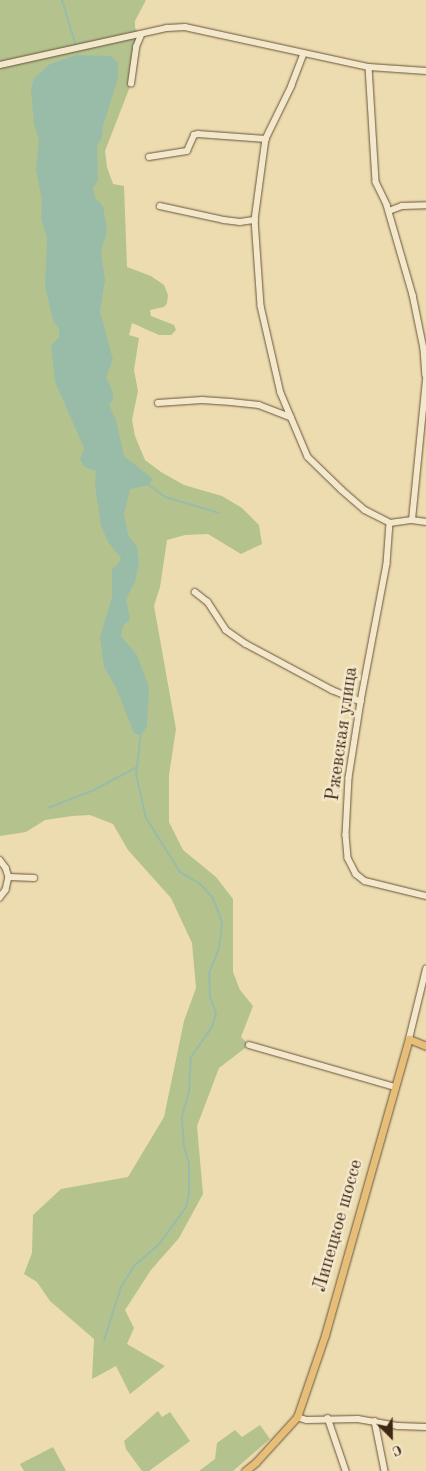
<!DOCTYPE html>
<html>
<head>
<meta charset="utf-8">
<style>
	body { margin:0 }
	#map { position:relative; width:426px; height:1471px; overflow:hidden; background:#eddcaf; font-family:"Old Standard TT",serif }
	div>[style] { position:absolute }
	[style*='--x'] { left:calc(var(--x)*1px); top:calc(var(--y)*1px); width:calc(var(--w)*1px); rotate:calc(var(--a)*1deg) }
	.green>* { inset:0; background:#b4c28e }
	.water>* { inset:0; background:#99bca9 }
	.stream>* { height:2px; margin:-1px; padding:0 1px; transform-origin:1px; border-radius:1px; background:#99bca9 }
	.roads { filter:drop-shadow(0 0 1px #6a543c) drop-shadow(0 0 1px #6a543c) }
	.minor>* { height:5.5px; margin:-2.75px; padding:0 2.75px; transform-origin:2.75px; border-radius:2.75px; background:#f3e8cb }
	.major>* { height:7px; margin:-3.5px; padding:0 3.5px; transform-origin:3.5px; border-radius:3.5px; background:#e6be78 }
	span { translate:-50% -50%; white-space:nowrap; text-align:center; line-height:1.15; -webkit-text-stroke:5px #f3e8cb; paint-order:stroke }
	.street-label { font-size:19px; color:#3f2615 }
	.north { position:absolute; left:366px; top:1411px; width:50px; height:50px; -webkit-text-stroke:4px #f3e8cb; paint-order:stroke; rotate:157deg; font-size:14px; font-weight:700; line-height:20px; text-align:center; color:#3f2615 }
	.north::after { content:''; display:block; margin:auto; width:18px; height:22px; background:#3f2615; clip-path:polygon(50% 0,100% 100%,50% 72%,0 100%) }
</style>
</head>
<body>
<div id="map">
	<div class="green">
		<i style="clip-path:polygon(0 0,146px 0,135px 21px,135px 28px,141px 35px,131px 84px,105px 151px,107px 167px,113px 184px,124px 186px,127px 267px,151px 276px,164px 285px,168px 295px,167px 303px,164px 307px,150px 310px,151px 316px,174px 325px,176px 330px,171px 335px,159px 335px,132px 323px,129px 335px,139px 338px,134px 370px,138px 391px,132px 420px,135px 436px,145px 460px,161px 472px,184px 485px,222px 496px,242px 508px,259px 525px,262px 544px,241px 554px,208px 534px,185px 535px,167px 540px,160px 587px,154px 606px,176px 729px,169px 775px,169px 822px,183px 850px,216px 877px,233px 899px,233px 972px,240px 990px,253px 1006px,241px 1037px,249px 1045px,219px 1068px,197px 1126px,203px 1194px,179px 1238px,151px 1270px,125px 1310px,134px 1328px,127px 1344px,165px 1366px,130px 1394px,116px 1366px,92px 1379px,94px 1339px,50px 1301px,37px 1282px,24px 1274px,32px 1253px,33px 1215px,61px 1189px,128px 1177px,164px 1117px,184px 1021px,196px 988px,192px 943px,171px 898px,128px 850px,113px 824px,90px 815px,72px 816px,45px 820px,26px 832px,0 836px)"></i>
		<i style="clip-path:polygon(158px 1411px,162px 1417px,170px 1412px,190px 1441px,149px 1471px,142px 1471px,126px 1449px,124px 1441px)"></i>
		<i style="clip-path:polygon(260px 1425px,270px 1439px,233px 1471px,199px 1471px,215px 1459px,217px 1443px,235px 1430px,242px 1437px)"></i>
		<i style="clip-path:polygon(53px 1447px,66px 1471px,24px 1471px,20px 1464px)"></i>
	</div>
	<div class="water">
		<i style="clip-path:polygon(76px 55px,111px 56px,118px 62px,118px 79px,103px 126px,102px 137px,97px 146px,98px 180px,93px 188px,95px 198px,103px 206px,107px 231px,101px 252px,105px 280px,100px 311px,113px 360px,106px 377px,113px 392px,113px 400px,109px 405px,116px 420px,124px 456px,153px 479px,149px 485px,130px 489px,124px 514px,128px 535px,137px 547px,139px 562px,136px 579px,126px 600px,130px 619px,123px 626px,121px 636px,137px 655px,149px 687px,147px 726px,141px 736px,134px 733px,116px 688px,104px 667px,100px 637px,112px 597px,112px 569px,118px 564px,121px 558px,108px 542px,101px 526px,95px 485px,96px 471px,84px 467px,80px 459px,84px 448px,55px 382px,51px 346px,59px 337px,59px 329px,53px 320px,45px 286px,47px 238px,41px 218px,42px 200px,36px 170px,39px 140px,34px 124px,31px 90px,34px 78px,50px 64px)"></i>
	</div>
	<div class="stream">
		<i style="--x:62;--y:0;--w:48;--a:73.1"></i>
		<i style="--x:149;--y:485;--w:20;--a:37"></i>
		<i style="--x:165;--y:497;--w:56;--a:16.5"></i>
		<i style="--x:48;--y:808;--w:49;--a:-21.4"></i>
		<i style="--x:94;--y:790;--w:49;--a:-28.1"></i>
		<i style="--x:104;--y:1340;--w:56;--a:-72.2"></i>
		<i style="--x:121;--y:1287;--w:25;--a:-58"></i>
		<i style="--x:134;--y:1266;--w:35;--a:-41"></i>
		<i style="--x:160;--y:1243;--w:44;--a:-54.2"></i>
		<i style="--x:186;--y:1207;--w:14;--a:-78"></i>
		<i style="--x:189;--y:1193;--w:30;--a:-90"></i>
		<i style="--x:189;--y:1163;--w:17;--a:-107"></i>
		<i style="--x:184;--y:1147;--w:31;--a:-94"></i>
		<i style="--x:182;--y:1116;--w:26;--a:-74"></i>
		<i style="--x:189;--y:1091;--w:34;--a:-87"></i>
		<i style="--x:191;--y:1057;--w:37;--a:-55"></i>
		<i style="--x:212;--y:1027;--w:15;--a:-74"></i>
		<i style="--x:216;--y:1013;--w:17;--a:-111"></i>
		<i style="--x:210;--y:997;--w:24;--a:-92"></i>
		<i style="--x:209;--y:973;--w:27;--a:-68"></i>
		<i style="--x:219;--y:948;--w:26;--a:-83"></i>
		<i style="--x:222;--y:922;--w:26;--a:-111"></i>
		<i style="--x:213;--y:898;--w:19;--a:-133"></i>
		<i style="--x:200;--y:884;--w:23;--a:-149"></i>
		<i style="--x:180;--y:872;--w:64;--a:-122.2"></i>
		<i style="--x:146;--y:818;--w:45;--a:-102.8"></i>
		<i style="--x:136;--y:774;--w:38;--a:-83"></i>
	</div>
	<div class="roads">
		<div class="minor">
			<i style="--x:304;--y:54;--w:34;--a:111"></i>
			<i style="--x:292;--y:86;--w:59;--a:116.1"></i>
			<i style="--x:266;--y:139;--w:82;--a:97.7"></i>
			<i style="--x:255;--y:220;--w:86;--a:86"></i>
			<i style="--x:261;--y:306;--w:89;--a:77.1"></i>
			<i style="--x:281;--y:393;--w:69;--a:67.1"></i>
			<i style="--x:308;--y:457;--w:47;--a:44.1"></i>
			<i style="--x:342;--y:490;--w:30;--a:41"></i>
			<i style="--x:365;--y:510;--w:28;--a:27"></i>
			<i style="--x:390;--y:523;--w:22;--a:-8"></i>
			<i style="--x:412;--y:520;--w:14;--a:8"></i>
			<i style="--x:0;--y:65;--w:171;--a:-12.5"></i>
			<i style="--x:167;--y:28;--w:18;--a:-3"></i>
			<i style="--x:185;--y:27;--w:188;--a:12.3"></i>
			<i style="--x:369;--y:67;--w:57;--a:4"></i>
			<i style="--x:369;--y:67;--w:115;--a:86.5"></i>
			<i style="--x:376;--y:182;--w:25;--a:64"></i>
			<i style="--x:387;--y:205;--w:94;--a:73.9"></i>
			<i style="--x:413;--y:295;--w:55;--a:78.5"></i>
			<i style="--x:424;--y:349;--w:26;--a:86"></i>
			<i style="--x:131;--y:84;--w:37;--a:-82"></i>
			<i style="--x:136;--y:47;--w:13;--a:-67"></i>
			<i style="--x:149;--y:157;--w:38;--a:-9"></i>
			<i style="--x:187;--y:151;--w:17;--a:-66"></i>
			<i style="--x:194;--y:135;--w:4;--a:-14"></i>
			<i style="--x:198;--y:134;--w:68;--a:4.2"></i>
			<i style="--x:160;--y:206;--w:66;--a:12.3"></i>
			<i style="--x:224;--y:220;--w:16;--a:7"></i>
			<i style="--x:240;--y:222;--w:15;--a:-8"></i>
			<i style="--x:389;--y:211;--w:14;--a:-21"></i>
			<i style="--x:402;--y:206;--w:24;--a:-2"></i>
			<i style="--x:158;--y:403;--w:44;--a:-3.9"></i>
			<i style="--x:202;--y:400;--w:29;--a:4"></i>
			<i style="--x:231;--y:402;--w:28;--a:6"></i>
			<i style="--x:259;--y:405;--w:34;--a:21"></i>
			<i style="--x:412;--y:520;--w:142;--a:-84.3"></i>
			<i style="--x:390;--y:523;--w:41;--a:94.2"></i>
			<i style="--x:387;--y:564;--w:140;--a:100.7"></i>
			<i style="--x:361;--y:702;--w:77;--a:99"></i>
			<i style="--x:349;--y:778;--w:57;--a:93"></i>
			<i style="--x:346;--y:835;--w:23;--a:85"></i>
			<i style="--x:348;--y:858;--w:18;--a:63"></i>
			<i style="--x:356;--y:874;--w:11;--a:38"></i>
			<i style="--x:365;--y:881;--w:63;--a:13.8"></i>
			<i style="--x:195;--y:592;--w:16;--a:38"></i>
			<i style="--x:208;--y:602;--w:33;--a:57"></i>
			<i style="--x:226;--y:630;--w:24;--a:35"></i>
			<i style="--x:246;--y:644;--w:98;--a:28.1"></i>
			<i style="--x:332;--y:690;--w:31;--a:22"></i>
			<i style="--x:0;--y:860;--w:10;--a:53"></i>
			<i style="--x:6;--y:868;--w:9;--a:72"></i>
			<i style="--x:9;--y:877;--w:13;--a:103"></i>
			<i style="--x:6;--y:890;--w:10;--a:127"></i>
			<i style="--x:9;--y:877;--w:25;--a:2"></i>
			<i style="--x:409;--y:1039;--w:72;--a:-76.3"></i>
			<i style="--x:249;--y:1045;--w:152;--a:16"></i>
			<i style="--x:297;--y:1417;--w:10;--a:17"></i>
			<i style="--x:307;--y:1420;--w:51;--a:-1.1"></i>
			<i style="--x:358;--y:1419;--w:41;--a:9.9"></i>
			<i style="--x:398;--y:1426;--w:28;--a:2"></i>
			<i style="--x:328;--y:1418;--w:56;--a:71.2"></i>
			<i style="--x:375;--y:1421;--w:51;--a:78.7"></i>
		</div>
		<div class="major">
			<i style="--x:245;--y:1471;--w:14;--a:-39"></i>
			<i style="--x:256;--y:1462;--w:61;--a:-47.7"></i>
			<i style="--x:297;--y:1417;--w:87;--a:-71.1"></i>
			<i style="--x:325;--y:1335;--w:308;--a:-74.2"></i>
			<i style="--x:409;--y:1039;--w:18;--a:22"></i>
		</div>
	</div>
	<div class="street-label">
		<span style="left:343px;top:734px;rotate:-82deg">Ржевская улица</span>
		<span style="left:339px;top:1226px;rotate:-74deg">Липецкое шоссе</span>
	</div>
	<div class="north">С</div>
</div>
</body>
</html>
